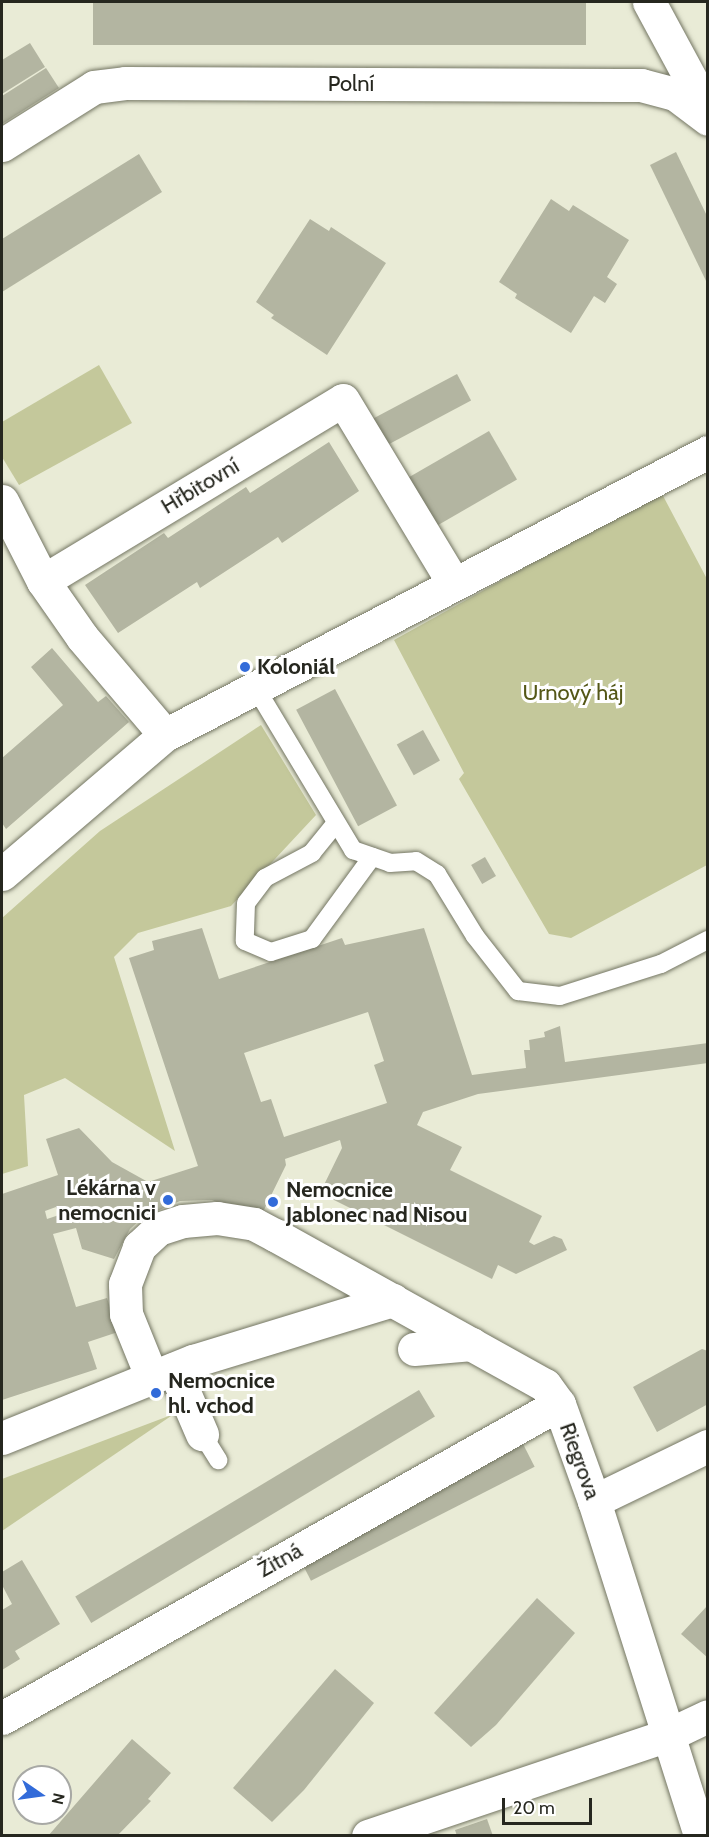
<!DOCTYPE html>
<html>
<head>
<meta charset="utf-8">
<style>
	body { margin:0 }
	#map { position:relative; width:709px; height:1837px; overflow:hidden; background:#e9ebd6; font-family:Cabin,sans-serif }
	div>[style] { position:absolute }
	[style*='--x'] { left:calc(var(--x)*1px); top:calc(var(--y)*1px); width:calc(var(--w)*1px); rotate:calc(var(--a)*1deg) }
	.green>* { inset:0; background:#c4c89b }
	.building>* { inset:0; background:#b3b5a1; transform-origin:0 0 }
	.roads { filter:drop-shadow(0 0 2px #747663) drop-shadow(0 0 2px #747663) }
	.lane>* { height:18px; margin:-9px; padding:0 9px; transform-origin:9px; border-radius:9px; background:#fff }
	.street>* { height:33px; margin:-16.5px; padding:0 16.5px; transform-origin:16.5px; border-radius:16.5px; background:#fff }
	.dots>* { width:16px; height:16px; translate:-50% -50%; box-sizing:border-box; border:3px solid #fff; border-radius:50% }
	span { translate:-50% -50%; white-space:nowrap; text-align:center; line-height:1.15; -webkit-text-stroke:6px #fff; paint-order:stroke }
	.street-label { font-size:22px; color:#26271f }
	.poi-label { font-size:22px; color:#26271f; font-weight:700 }
	.left { translate:0 -50%; text-align:left }
	.right { translate:-100% -50%; text-align:right }
	.park-label { font-size:22px; color:#545717 }
	.frame { position:absolute; inset:0; border:3px solid #26271f; pointer-events:none }
	.north { position:absolute; left:12px; top:1765px; width:60px; height:60px; box-sizing:border-box; background:#fff; border:2px solid #a8a9a5; border-radius:50%; rotate:103deg; font-size:16px; font-weight:700; line-height:24px; text-align:center; color:#26271f }
	.north::after { content:''; display:block; margin:auto; width:21px; height:27px; background:#326bd9; clip-path:polygon(50% 0,100% 100%,50% 72%,0 100%) }
	.scale { position:absolute; left:502px; top:1798px; width:90px; height:27px; box-sizing:border-box; border:3px solid #26271f; border-top:0; padding-left:8px; font-size:18px; line-height:21px; white-space:nowrap; color:#26271f; -webkit-text-stroke:4px #fff; paint-order:stroke }
</style>
</head>
<body>
<div id="map">
	<div class="green">
		<i style="clip-path:polygon(99px 365px,132px 423px,19px 485px,2px 457px,2px 422px)"></i>
		<i style="clip-path:polygon(661px 492px,707px 579px,707px 865px,571px 938px,549px 934px,459px 779px,464px 773px,394px 640px)"></i>
		<i style="clip-path:polygon(261px 725px,316px 815px,231px 906px,138px 933px,114px 957px,175px 1151px,65px 1078px,24px 1095px,28px 1166px,2px 1174px,2px 918px,100px 831px)"></i>
		<i style="clip-path:polygon(174px 1414px,2px 1531px,2px 1479px)"></i>
	</div>
	<div class="building">
		<i style="left:93px;top:2px;width:493px;height:43px"></i>
		<i style="clip-path:polygon(30px 43px,45px 67px,2px 94px,2px 60px)"></i>
		<i style="clip-path:polygon(46px 68px,59px 88px,2px 124px,2px 96px)"></i>
		<i style="clip-path:polygon(676px 152px,708px 218px,708px 285px,650px 165px)"></i>
		<i style="clip-path:polygon(139px 154px,162px 192px,2px 292px,2px 239px)"></i>
		<i style="clip-path:polygon(551px 199px,569px 211px,573px 205px,629px 240px,607px 277px,617px 284px,605px 303px,594px 296px,571px 333px,515px 298px,517px 294px,499px 282px)"></i>
		<i style="clip-path:polygon(310px 219px,329px 231px,331px 227px,386px 263px,327px 355px,271px 318px,274px 315px,256px 302px)"></i>
		<i style="left:457px;top:374px;width:30px;height:98px;rotate:62deg"></i>
		<i style="left:489px;top:431px;width:56px;height:97px;rotate:60deg"></i>
		<i style="clip-path:polygon(329px 442px,359px 491px,282px 543px,278px 537px,200px 588px,197px 582px,118px 633px,85px 585px,164px 533px,168px 538px,246px 487px,250px 493px)"></i>
		<i style="clip-path:polygon(52px 648px,98px 702px,106px 696px,129px 722px,6px 829px,2px 823px,2px 758px,63px 705px,31px 667px)"></i>
		<i style="left:335px;top:689px;width:132px;height:44px;rotate:62deg"></i>
		<i style="left:423px;top:730px;width:35px;height:30px;rotate:61deg"></i>
		<i style="left:485px;top:857px;width:22px;height:16px;rotate:60deg"></i>
		<i style="clip-path:polygon(evenodd,202px 928px,219px 979px,342px 938px,345px 945px,424px 928px,472px 1075px,526px 1068px,524px 1050px,530px 1050px,529px 1040px,545px 1037px,544px 1032px,560px 1026px,565px 1062px,708px 1043px,708px 1063px,478px 1094px,423px 1112px,417px 1125px,462px 1147px,450px 1170px,542px 1216px,529px 1242px,534px 1245px,554px 1236px,562px 1239px,567px 1250px,516px 1274px,498px 1265px,492px 1279px,320px 1193px,342px 1148px,340px 1140px,285px 1159px,286px 1165px,259px 1220px,212px 1200px,180px 1201px,143px 1217px,130px 1229px,114px 1259px,82px 1249px,76px 1228px,53px 1234px,76px 1307px,107px 1298px,118px 1332px,88px 1342px,97px 1369px,2px 1400px,2px 1194px,58px 1175px,46px 1139px,79px 1128px,112px 1162px,148px 1182px,198px 1166px,129px 958px,154px 950px,152px 941px,202px 928px,368px 1012px,384px 1061px,374px 1065px,387px 1103px,284px 1137px,271px 1099px,261px 1102px,244px 1053px,368px 1012px,202px 928px,56px 1207px,59px 1215px,47px 1219px,45px 1211px,56px 1207px)"></i>
		<i style="clip-path:polygon(702px 1349px,708px 1351px,708px 1404px,657px 1432px,633px 1387px)"></i>
		<i style="left:419px;top:1390px;width:31px;height:401px;rotate:59deg"></i>
		<i style="left:521px;top:1440px;width:30px;height:251px;rotate:63deg"></i>
		<i style="clip-path:polygon(22px 1560px,60px 1624px,15px 1651px,20px 1659px,2px 1670px,2px 1610px,12px 1604px,2px 1585px,2px 1572px)"></i>
		<i style="clip-path:polygon(537px 1598px,575px 1633px,496px 1725px,471px 1747px,434px 1713px)"></i>
		<i style="clip-path:polygon(708px 1605px,708px 1658px,681px 1634px)"></i>
		<i style="clip-path:polygon(335px 1669px,374px 1703px,304px 1790px,272px 1822px,233px 1788px)"></i>
		<i style="clip-path:polygon(132px 1739px,171px 1773px,148px 1799px,151px 1801px,117px 1836px,48px 1836px)"></i>
		<i style="clip-path:polygon(487px 1819px,493px 1836px,457px 1836px,455px 1830px)"></i>
	</div>
	<div class="roads">
		<div class="lane">
			<i style="--x:257;--y:690;--w:187;--a:59"></i>
			<i style="--x:353;--y:850;--w:39;--a:19"></i>
			<i style="--x:390;--y:863;--w:26;--a:-4"></i>
			<i style="--x:416;--y:861;--w:25;--a:32"></i>
			<i style="--x:437;--y:874;--w:73;--a:58.5"></i>
			<i style="--x:475;--y:936;--w:70;--a:52"></i>
			<i style="--x:518;--y:991;--w:42;--a:6.8"></i>
			<i style="--x:560;--y:996;--w:106;--a:-17.6"></i>
			<i style="--x:661;--y:964;--w:53;--a:-27.1"></i>
			<i style="--x:336;--y:823;--w:38;--a:129"></i>
			<i style="--x:312;--y:853;--w:53;--a:152"></i>
			<i style="--x:265;--y:878;--w:31;--a:127"></i>
			<i style="--x:246;--y:903;--w:38;--a:92"></i>
			<i style="--x:245;--y:941;--w:28;--a:23"></i>
			<i style="--x:271;--y:952;--w:43;--a:-17.6"></i>
			<i style="--x:312;--y:939;--w:102;--a:-53.8"></i>
			<i style="--x:202;--y:1434;--w:31;--a:58"></i>
		</div>
		<div class="street">
			<i style="--x:649;--y:2;--w:124;--a:61.6"></i>
			<i style="--x:2;--y:145;--w:109;--a:-32.2"></i>
			<i style="--x:94;--y:87;--w:31;--a:-7"></i>
			<i style="--x:125;--y:83;--w:516;--a:0.22"></i>
			<i style="--x:641;--y:85;--w:35;--a:15"></i>
			<i style="--x:675;--y:94;--w:41;--a:37.1"></i>
			<i style="--x:2;--y:501;--w:90;--a:62.9"></i>
			<i style="--x:43;--y:581;--w:68;--a:55.1"></i>
			<i style="--x:82;--y:637;--w:128;--a:49.7"></i>
			<i style="--x:43;--y:581;--w:350;--a:-31.1"></i>
			<i style="--x:343;--y:400;--w:213;--a:58.9"></i>
			<i style="--x:2;--y:874;--w:214;--a:-40.5"></i>
			<i style="--x:165;--y:735;--w:612;--a:-27.53"></i>
			<i style="--x:414;--y:1349;--w:58;--a:-4.9"></i>
			<i style="--x:174;--y:1369;--w:71;--a:66.7"></i>
			<i style="--x:152;--y:1378;--w:69;--a:-112.1"></i>
			<i style="--x:126;--y:1314;--w:30;--a:-92"></i>
			<i style="--x:125;--y:1284;--w:40;--a:-69"></i>
			<i style="--x:139;--y:1247;--w:26;--a:-43"></i>
			<i style="--x:158;--y:1229;--w:26;--a:-18"></i>
			<i style="--x:183;--y:1221;--w:34;--a:-5"></i>
			<i style="--x:217;--y:1218;--w:37;--a:9"></i>
			<i style="--x:254;--y:1224;--w:24;--a:28"></i>
			<i style="--x:275;--y:1235;--w:309;--a:29.1"></i>
			<i style="--x:545;--y:1385;--w:24;--a:54"></i>
			<i style="--x:559;--y:1404;--w:103;--a:70.2"></i>
			<i style="--x:594;--y:1501;--w:351;--a:72.4"></i>
			<i style="--x:2;--y:1438;--w:206;--a:-22"></i>
			<i style="--x:193;--y:1361;--w:209;--a:-17"></i>
			<i style="--x:594;--y:1501;--w:127;--a:-25.8"></i>
			<i style="--x:2;--y:1718;--w:639;--a:-29.41"></i>
			<i style="--x:368;--y:1836;--w:317;--a:-18.6"></i>
			<i style="--x:668;--y:1735;--w:44;--a:-25.4"></i>
		</div>
	</div>
	<div class="dots">
		<i style="left:245px;top:667px;background:#326bd9"></i>
		<i style="left:168px;top:1200px;background:#326bd9"></i>
		<i style="left:273px;top:1202px;background:#326bd9"></i>
		<i style="left:156px;top:1393px;background:#326bd9"></i>
	</div>
	<div class="street-label">
		<span style="left:351px;top:84px">Polní</span>
		<span style="left:200px;top:486px;rotate:-31deg">Hřbitovní</span>
		<span style="left:580px;top:1461px;rotate:70deg">Riegrova</span>
		<span style="left:280px;top:1560px;rotate:-29deg">Žitná</span>
	</div>
	<div class="poi-label">
		<span class="left" style="left:257px;top:667px">Koloniál</span>
		<span class="right" style="left:156px;top:1200px">Lékárna v<br>nemocnici</span>
		<span class="left" style="left:286px;top:1202px">Nemocnice<br>Jablonec nad Nisou</span>
		<span class="left" style="left:168px;top:1393px">Nemocnice<br>hl. vchod</span>
	</div>
	<div class="park-label">
		<span style="left:573px;top:693px">Urnový háj</span>
	</div>
	<div class="frame"></div>
	<div class="north">N</div>
	<div class="scale">20 m</div>
</div>
</body>
</html>
